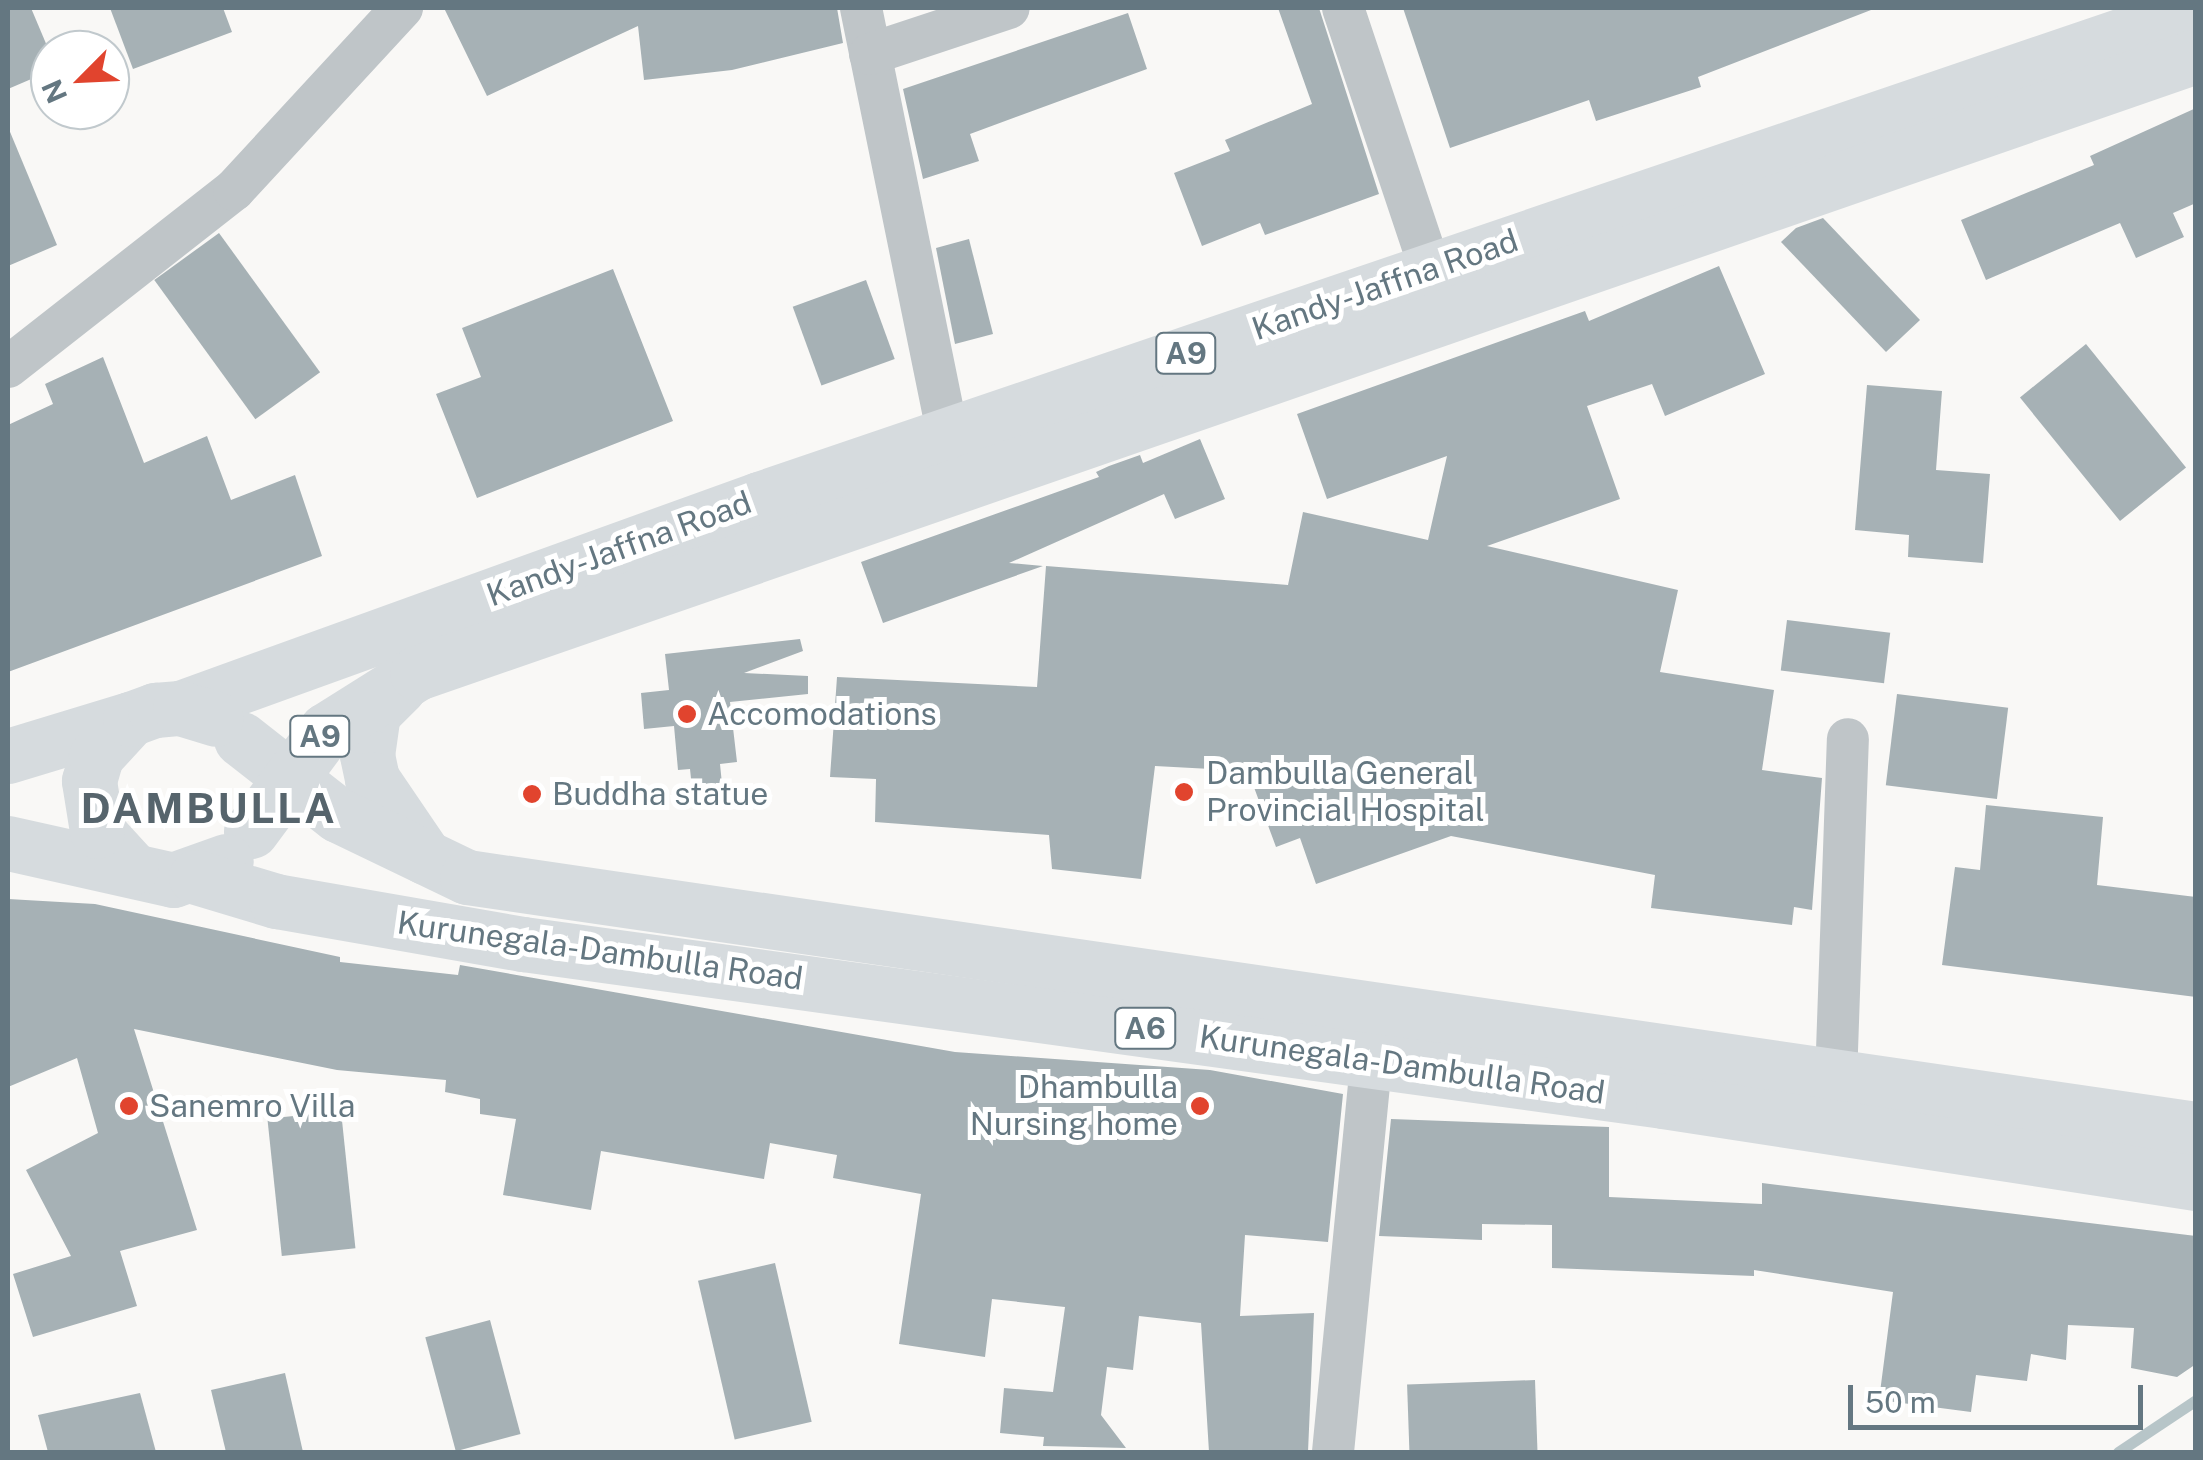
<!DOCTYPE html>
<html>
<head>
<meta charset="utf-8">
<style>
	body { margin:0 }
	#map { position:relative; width:2203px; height:1460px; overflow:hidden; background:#f9f8f6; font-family:"Public Sans",sans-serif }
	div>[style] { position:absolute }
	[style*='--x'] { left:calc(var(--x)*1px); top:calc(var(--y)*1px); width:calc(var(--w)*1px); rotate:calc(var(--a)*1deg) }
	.stream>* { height:11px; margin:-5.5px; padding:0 5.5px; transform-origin:5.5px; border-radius:5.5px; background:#b7c5c8 }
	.building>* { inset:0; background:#a6b1b5; transform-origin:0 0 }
	.minor>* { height:42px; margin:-21px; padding:0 21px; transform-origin:21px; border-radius:21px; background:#bfc5c8 }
	.trunk>* { height:55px; margin:-27.5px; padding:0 27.5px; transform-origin:27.5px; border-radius:27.5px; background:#d6dbde }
	.dots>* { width:28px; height:28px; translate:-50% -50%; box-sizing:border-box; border:5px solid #fff; border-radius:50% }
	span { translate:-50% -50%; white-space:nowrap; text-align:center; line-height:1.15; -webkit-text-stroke:10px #fff; paint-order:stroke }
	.shield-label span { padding:2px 8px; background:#fff; border:2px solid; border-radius:8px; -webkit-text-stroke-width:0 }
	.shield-label { font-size:30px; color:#647781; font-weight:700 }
	.street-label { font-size:32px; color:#647781 }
	.poi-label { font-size:32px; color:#647781 }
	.left { translate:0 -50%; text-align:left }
	.right { translate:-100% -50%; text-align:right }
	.district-label { font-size:42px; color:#56646c; font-weight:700; letter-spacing:2.5px }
	.frame { position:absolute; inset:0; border:10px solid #647781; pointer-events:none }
	.north { position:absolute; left:30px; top:30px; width:100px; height:100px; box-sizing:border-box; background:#fff; border:2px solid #c1c9cd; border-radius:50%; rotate:246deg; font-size:28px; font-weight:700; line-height:40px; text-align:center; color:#647781 }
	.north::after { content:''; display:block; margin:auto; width:35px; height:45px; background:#e1442e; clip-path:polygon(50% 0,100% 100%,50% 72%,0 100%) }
	.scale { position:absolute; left:1848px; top:1385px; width:295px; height:45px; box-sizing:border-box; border:5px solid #647781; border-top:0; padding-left:12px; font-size:30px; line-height:35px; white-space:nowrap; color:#647781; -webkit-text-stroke:8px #fff; paint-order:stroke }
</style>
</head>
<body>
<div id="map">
	<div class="stream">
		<i style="--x:2118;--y:1452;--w:94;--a:-33.7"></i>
	</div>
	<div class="building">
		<i style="clip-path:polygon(8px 8px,31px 8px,50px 53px,50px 71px,8px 89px)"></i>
		<i style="clip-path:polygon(110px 8px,223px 8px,232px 32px,133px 69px)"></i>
		<i style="clip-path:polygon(444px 8px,837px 8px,843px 43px,732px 70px,644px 80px,638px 26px,487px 96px)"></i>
		<i style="clip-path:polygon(1278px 8px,1319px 8px,1379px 194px,1265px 235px,1260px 223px,1202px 246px,1174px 173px,1230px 151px,1225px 140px,1312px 104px)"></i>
		<i style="clip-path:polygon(1403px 8px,1870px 8px,1871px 10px,1698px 77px,1701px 87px,1596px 121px,1589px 100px,1450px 148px)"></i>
		<i style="clip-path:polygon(1128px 13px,1147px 69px,970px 134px,979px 161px,923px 179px,903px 89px)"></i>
		<i style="clip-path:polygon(2196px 108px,2196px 203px,2173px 213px,2184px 237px,2136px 258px,2120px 223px,1986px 280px,1961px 220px,2094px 165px,2090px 156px)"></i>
		<i style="clip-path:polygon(8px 127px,57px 245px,8px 266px)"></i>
		<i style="clip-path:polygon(1823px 218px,1920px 320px,1886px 352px,1781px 242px,1796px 228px)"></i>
		<i style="left:219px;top:233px;width:172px;height:80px;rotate:54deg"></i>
		<i style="clip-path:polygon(969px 239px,993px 334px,955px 344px,936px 248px)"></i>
		<i style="clip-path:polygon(1719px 266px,1765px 374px,1665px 416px,1652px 384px,1587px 406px,1620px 499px,1487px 546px,1678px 590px,1660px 672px,1774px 690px,1762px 770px,1822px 778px,1812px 910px,1794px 907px,1792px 925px,1651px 908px,1655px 875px,1451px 836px,1316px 884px,1300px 838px,1276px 847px,1248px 771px,1155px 766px,1141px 879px,1052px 869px,1049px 835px,875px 822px,876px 779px,830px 777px,837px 677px,1037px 687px,1046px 566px,1288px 585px,1303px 512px,1428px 540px,1447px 456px,1327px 499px,1297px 414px,1585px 311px,1589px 321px)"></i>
		<i style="clip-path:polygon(613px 269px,673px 421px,477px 498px,436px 394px,481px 377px,462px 328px)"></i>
		<i style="left:866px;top:280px;width:84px;height:78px;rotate:70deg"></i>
		<i style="left:2086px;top:344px;width:159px;height:85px;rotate:51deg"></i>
		<i style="clip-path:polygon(103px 357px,144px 463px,207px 436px,231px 500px,295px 475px,322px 556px,8px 672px,8px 425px,53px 404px,45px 384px)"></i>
		<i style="clip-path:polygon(1867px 385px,1942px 391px,1936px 470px,1990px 474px,1983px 563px,1908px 557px,1909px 535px,1855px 530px)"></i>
		<i style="clip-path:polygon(1200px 439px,1225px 499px,1175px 519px,1164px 494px,1009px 563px,1043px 566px,883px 623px,861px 562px,1099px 477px,1096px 472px,1109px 466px,1140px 455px,1143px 463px)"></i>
		<i style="left:1787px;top:620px;width:104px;height:51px;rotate:7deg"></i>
		<i style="clip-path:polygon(800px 639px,803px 651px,744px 673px,808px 676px,808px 694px,730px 702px,737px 762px,720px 764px,722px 784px,692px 788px,690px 769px,678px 770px,674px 726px,644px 729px,641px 693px,669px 690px,665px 654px)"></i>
		<i style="left:1897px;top:694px;width:112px;height:92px;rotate:7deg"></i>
		<i style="clip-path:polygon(1986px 805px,2103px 817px,2097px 885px,2196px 897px,2196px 997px,1942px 965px,1955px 867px,1980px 870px)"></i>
		<i style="clip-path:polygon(8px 899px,95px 904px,340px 957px,340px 962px,458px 975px,460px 965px,955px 1052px,1210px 1070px,1343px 1094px,1328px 1242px,1245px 1235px,1240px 1316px,1314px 1313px,1308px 1452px,1209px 1452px,1201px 1323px,1139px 1316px,1133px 1370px,1107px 1367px,1101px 1415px,1126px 1448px,1043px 1446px,1044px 1437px,1000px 1433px,1004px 1388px,1053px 1392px,1065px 1307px,992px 1299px,985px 1357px,899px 1344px,921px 1194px,833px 1178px,837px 1155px,770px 1143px,764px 1179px,601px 1151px,591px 1210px,503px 1195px,516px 1119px,480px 1114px,480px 1099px,445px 1092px,446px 1080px,337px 1070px,134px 1029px,197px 1230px,120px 1251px,137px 1306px,33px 1337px,13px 1274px,71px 1256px,26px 1170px,98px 1133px,77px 1058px,8px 1087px)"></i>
		<i style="left:341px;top:1111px;width:138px;height:74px;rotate:84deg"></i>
		<i style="clip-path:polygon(1391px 1119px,1609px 1127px,1609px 1197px,1762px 1204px,1762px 1183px,2196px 1236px,2196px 1364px,2177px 1377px,2131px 1368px,2134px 1328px,2068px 1325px,2066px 1360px,2031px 1354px,2027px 1381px,1976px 1375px,1971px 1412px,1879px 1400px,1893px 1292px,1754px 1270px,1754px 1276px,1552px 1268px,1552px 1225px,1482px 1224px,1482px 1240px,1379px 1236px)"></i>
		<i style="left:775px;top:1263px;width:163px;height:79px;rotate:77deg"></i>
		<i style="left:490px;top:1320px;width:118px;height:67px;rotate:75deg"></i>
		<i style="clip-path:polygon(285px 1373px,303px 1452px,226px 1452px,211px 1390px)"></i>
		<i style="left:1535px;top:1380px;width:72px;height:128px;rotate:88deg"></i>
		<i style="clip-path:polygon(140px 1393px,156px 1452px,48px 1452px,38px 1415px)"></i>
	</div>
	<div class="minor">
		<i style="--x:861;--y:8;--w:435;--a:78.5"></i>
		<i style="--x:1343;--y:8;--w:309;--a:71.5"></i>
		<i style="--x:870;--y:54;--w:146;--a:-18.3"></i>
		<i style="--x:8;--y:367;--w:287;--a:-38.1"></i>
		<i style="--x:234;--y:190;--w:248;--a:-47.3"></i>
		<i style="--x:1836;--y:1079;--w:340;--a:-88"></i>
		<i style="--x:1333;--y:1452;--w:422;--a:-84.4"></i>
	</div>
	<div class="trunk">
		<i style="--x:399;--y:687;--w:37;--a:135"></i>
		<i style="--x:373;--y:713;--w:42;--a:98.1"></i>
		<i style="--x:367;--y:755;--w:25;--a:78"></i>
		<i style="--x:372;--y:779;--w:94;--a:55.8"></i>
		<i style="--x:180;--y:708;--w:616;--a:-19.85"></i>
		<i style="--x:759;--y:499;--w:1518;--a:-18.79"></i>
		<i style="--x:241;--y:739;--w:123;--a:38.1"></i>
		<i style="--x:338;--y:815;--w:143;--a:25.7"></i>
		<i style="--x:467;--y:877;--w:1747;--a:8.29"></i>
		<i style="--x:8;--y:756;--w:127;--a:-16.9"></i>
		<i style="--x:251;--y:831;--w:126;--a:-53.4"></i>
		<i style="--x:326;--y:730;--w:107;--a:-32.1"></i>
		<i style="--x:417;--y:673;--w:1883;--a:-19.13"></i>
		<i style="--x:8;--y:843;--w:169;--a:12.6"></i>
		<i style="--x:173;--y:880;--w:56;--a:-19.7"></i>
		<i style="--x:131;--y:868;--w:50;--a:-132.6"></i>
		<i style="--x:97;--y:831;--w:51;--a:-99.1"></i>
		<i style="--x:89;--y:781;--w:26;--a:-74"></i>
		<i style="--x:96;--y:756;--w:50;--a:-47.4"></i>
		<i style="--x:130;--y:719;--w:27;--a:-20"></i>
		<i style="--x:155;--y:710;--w:25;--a:-5"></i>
		<i style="--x:180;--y:708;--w:37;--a:17"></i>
		<i style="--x:196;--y:877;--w:84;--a:16.7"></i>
		<i style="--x:276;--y:901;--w:251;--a:9.9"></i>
		<i style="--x:523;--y:944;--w:1151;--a:7.84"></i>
		<i style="--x:1663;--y:1101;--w:539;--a:8.75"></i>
	</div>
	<div class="dots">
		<i style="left:687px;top:714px;background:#e1442e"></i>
		<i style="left:1184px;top:792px;background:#e1442e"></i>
		<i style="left:532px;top:794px;background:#e1442e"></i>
		<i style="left:129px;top:1106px;background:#e1442e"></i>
		<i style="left:1200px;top:1106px;background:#e1442e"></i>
	</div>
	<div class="shield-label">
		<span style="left:1186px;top:353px">A9</span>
		<span style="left:320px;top:736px">A9</span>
		<span style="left:1145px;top:1028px">A6</span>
	</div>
	<div class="street-label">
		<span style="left:1385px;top:285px;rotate:-19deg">Kandy-Jaffna Road</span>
		<span style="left:619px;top:549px;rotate:-20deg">Kandy-Jaffna Road</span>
		<span style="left:600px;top:951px;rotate:8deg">Kurunegala-Dambulla Road</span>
		<span style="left:1402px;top:1065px;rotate:8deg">Kurunegala-Dambulla Road</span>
	</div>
	<div class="poi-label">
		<span class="left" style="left:707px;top:714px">Accomodations</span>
		<span class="left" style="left:1206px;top:792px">Dambulla General<br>Provincial Hospital</span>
		<span class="left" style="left:552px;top:794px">Buddha statue</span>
		<span class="right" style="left:1178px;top:1106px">Dhambulla<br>Nursing home</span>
		<span class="left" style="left:149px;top:1106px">Sanemro Villa</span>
	</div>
	<div class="district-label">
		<span style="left:209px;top:808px">DAMBULLA</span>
	</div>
	<div class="frame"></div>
	<div class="north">N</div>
	<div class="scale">50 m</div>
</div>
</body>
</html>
